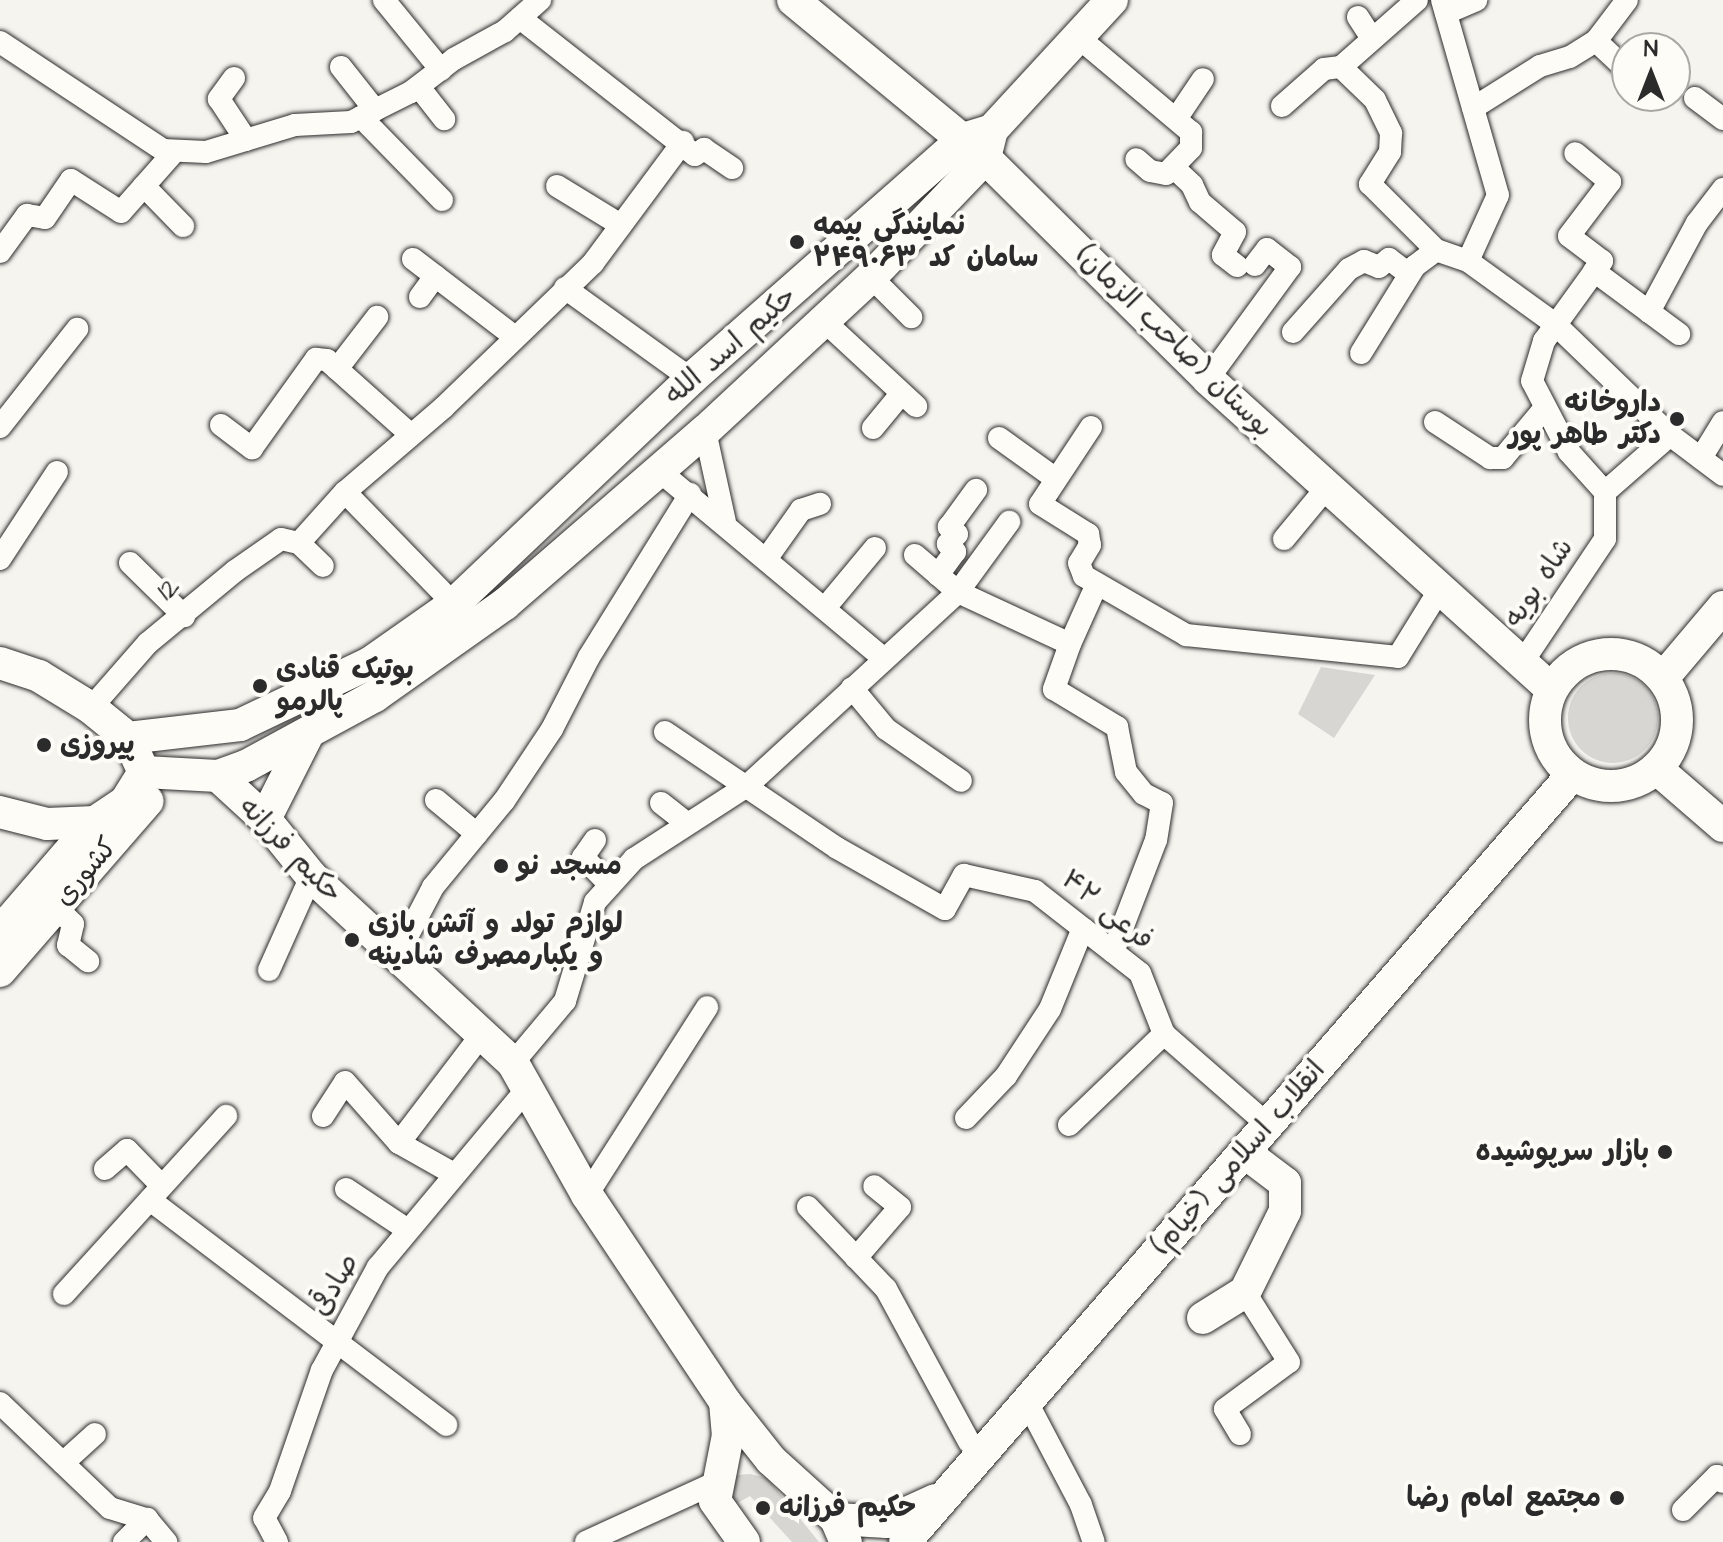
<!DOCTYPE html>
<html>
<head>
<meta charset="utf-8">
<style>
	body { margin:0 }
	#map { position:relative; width:1723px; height:1542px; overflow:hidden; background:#f5f4ef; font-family:"Architects Daughter","Playpen Sans Arabic",sans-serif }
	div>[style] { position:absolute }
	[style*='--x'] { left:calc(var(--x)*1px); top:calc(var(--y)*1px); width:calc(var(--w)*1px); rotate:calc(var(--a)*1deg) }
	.green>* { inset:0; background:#d7d6d2 }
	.round { border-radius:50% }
	.roads { filter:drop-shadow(0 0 2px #2b2b2b) drop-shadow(0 0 2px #2b2b2b) }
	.street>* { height:22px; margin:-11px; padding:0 11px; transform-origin:11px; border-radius:11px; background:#fdfcf7 }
	.secondary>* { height:32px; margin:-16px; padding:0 16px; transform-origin:16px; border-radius:16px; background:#fdfcf7 }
	.secondary>.ring { margin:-16px; padding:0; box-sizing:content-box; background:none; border:32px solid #fdfcf7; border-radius:50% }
	.dots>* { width:22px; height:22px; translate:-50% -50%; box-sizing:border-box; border:4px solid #fdfcf7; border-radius:50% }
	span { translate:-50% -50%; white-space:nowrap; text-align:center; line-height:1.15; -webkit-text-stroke:8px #fdfcf7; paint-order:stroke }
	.poi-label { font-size:28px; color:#2b2b2b; font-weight:700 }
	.left { translate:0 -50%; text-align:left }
	.right { translate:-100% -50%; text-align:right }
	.street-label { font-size:28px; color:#2b2b2b }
	.north { position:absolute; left:1611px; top:32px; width:80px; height:80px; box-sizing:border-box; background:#fdfcf7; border:2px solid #a9a8a5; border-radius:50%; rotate:0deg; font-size:22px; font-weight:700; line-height:32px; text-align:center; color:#2b2b2b }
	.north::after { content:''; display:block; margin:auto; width:28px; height:36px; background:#2b2b2b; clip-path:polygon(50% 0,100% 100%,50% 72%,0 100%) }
</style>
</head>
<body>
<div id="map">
	<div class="green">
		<i style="clip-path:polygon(1321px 667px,1375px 675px,1334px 738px,1298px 714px)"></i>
		<i class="round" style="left:1568px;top:673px;width:90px;height:90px"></i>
		<i style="clip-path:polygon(750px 1474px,767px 1478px,819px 1542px,792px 1542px,750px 1496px,732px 1506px,730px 1483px,737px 1475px)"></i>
	</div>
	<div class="roads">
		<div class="street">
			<i style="--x:384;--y:0;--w:90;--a:50.8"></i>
			<i style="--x:1442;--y:0;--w:203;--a:74"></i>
			<i style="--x:1498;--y:195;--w:72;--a:114.4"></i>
			<i style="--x:1468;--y:261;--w:107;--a:35.9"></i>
			<i style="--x:1555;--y:324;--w:160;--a:44"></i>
			<i style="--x:1670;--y:435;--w:66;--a:37"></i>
			<i style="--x:1446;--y:13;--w:33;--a:-23"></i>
			<i style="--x:1358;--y:17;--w:24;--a:57"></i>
			<i style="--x:520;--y:18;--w:222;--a:38.1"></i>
			<i style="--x:695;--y:155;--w:11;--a:-34"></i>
			<i style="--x:704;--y:149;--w:34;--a:34"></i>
			<i style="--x:1078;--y:37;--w:148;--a:40.1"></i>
			<i style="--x:1191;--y:132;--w:16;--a:90"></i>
			<i style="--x:1191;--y:148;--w:36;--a:134"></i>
			<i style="--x:1166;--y:174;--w:16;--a:-169"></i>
			<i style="--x:1150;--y:171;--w:18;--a:-139"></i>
			<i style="--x:1596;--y:41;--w:42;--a:43.1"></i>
			<i style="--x:0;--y:42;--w:196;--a:33.5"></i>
			<i style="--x:163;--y:150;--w:43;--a:2.7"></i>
			<i style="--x:206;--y:152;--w:93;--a:-16.9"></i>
			<i style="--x:295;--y:125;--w:56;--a:-3.1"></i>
			<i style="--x:351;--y:122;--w:67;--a:-26.6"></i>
			<i style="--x:411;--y:92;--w:54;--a:-37.5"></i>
			<i style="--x:454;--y:59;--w:58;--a:-28.8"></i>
			<i style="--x:505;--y:31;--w:47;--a:-41.5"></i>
			<i style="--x:341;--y:67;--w:55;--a:51.7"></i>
			<i style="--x:1341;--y:67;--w:101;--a:-41.4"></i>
			<i style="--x:234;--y:78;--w:26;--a:126"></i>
			<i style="--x:219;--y:99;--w:49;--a:56.6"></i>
			<i style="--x:419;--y:87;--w:41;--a:52"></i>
			<i style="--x:1695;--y:98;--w:35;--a:37"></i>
			<i style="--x:1282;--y:106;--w:56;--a:-41.4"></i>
			<i style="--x:1324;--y:69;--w:17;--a:-7"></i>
			<i style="--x:1341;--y:67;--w:47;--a:44.1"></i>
			<i style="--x:1375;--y:100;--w:37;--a:64"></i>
			<i style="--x:1391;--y:133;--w:19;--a:93"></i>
			<i style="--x:1390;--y:152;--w:38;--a:122"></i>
			<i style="--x:1370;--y:184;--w:93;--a:45"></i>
			<i style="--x:1473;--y:108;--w:79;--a:-32.1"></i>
			<i style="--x:1540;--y:66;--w:31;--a:-17"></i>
			<i style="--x:1570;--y:57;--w:31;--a:-32"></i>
			<i style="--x:1596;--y:41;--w:51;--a:-52.9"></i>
			<i style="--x:361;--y:117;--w:116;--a:45.7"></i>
			<i style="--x:1176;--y:119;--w:48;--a:-56"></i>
			<i style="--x:1173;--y:167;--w:26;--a:43"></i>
			<i style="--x:1192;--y:185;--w:19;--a:65"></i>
			<i style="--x:1200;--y:202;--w:46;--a:40.6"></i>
			<i style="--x:1235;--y:232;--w:26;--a:118"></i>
			<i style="--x:1223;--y:255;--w:18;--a:38"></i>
			<i style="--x:144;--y:186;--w:56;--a:45.7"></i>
			<i style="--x:557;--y:186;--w:75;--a:31.4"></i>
			<i style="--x:0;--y:252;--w:46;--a:-53.9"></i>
			<i style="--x:27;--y:215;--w:18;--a:9"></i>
			<i style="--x:45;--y:218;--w:46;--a:-55.6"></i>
			<i style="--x:71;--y:180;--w:59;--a:32.6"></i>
			<i style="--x:121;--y:212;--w:81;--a:-48.5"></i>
			<i style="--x:413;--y:259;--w:128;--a:37.4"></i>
			<i style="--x:1594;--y:271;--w:106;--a:36.5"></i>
			<i style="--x:871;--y:277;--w:57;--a:45"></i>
			<i style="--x:565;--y:288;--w:155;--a:35.8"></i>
			<i style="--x:420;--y:297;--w:26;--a:-54"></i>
			<i style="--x:1649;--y:312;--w:101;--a:-61.7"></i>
			<i style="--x:1697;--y:223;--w:43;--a:-52.6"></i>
			<i style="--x:823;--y:320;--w:127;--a:42.8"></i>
			<i style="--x:1293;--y:332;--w:84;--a:-48.4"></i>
			<i style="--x:1349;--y:269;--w:17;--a:-28"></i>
			<i style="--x:1364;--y:261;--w:16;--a:22"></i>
			<i style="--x:1379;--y:267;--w:13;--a:-39"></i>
			<i style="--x:1389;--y:259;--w:25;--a:37"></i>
			<i style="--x:1361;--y:353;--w:102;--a:-58.2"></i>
			<i style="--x:1415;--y:266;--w:26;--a:-37"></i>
			<i style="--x:1436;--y:250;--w:34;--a:19"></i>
			<i style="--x:337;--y:369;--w:66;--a:-52.4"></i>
			<i style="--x:1208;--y:379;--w:139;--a:-53.8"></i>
			<i style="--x:1290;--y:267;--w:29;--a:-142"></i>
			<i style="--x:1267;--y:249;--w:20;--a:127"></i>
			<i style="--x:1435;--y:422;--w:66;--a:33.2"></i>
			<i style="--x:1490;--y:458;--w:13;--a:0"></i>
			<i style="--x:1503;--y:458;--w:64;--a:-50.1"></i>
			<i style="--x:221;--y:425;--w:39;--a:37"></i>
			<i style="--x:252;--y:448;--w:110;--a:-54.3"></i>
			<i style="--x:316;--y:359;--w:11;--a:5"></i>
			<i style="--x:327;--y:360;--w:111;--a:41.7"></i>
			<i style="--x:0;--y:427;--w:125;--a:-51.8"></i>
			<i style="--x:1091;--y:427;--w:92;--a:123.5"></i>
			<i style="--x:1040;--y:504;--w:57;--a:32"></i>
			<i style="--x:1088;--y:534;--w:11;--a:80"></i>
			<i style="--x:1090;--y:545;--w:21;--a:121"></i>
			<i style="--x:1079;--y:563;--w:14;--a:69"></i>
			<i style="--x:1084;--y:576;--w:118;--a:30"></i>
			<i style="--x:1186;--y:635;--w:213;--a:5.9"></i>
			<i style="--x:1398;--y:657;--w:80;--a:-58.3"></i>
			<i style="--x:873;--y:428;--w:44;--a:-50.5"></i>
			<i style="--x:705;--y:431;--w:93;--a:77.6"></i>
			<i style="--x:999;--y:438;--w:70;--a:35.7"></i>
			<i style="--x:1701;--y:458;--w:42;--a:-58.6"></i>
			<i style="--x:657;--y:469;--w:296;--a:39.9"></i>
			<i style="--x:345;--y:492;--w:156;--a:45.8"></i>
			<i style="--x:1605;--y:492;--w:86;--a:-41.2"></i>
			<i style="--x:1284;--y:539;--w:67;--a:-50.4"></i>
			<i style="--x:299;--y:543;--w:69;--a:-48"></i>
			<i style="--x:345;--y:492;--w:130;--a:-40.6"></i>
			<i style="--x:444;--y:407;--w:207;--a:-44"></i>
			<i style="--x:593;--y:263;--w:151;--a:-53.4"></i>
			<i style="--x:299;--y:543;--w:33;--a:44"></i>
			<i style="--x:915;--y:555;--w:57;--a:40.7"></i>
			<i style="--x:958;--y:592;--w:123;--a:24.9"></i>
			<i style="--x:1070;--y:644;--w:48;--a:109.6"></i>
			<i style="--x:1054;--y:689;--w:74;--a:31.1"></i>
			<i style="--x:1117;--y:727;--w:46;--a:78.7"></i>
			<i style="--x:1126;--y:772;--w:28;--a:51"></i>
			<i style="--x:1144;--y:794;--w:20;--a:27"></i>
			<i style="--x:1162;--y:803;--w:37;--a:99"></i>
			<i style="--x:1156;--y:840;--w:120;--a:111"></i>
			<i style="--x:767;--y:558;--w:59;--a:-54.7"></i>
			<i style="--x:801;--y:510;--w:20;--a:-18"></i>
			<i style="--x:0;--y:559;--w:104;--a:-56.8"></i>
			<i style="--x:130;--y:563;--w:76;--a:44.5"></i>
			<i style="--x:938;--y:575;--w:29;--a:-54"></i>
			<i style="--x:955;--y:552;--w:11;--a:-131"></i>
			<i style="--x:948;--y:544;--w:13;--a:-48"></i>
			<i style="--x:957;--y:534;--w:11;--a:-139"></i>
			<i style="--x:949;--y:527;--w:46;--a:-53.9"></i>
			<i style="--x:825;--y:608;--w:78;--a:-50.2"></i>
			<i style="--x:1070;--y:644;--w:66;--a:-65.8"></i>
			<i style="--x:1522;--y:663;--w:149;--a:-56.2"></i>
			<i style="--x:1605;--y:539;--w:47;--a:-90"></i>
			<i style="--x:1605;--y:492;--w:54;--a:-132"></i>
			<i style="--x:1569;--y:452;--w:80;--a:-117.5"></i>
			<i style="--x:1532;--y:381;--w:42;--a:-73.3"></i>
			<i style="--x:1544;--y:341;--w:99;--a:-54.1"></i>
			<i style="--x:1602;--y:261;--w:41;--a:-142.9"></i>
			<i style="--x:1569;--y:236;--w:68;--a:-52.8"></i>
			<i style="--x:1610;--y:182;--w:45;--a:-140.4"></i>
			<i style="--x:852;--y:688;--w:53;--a:50.3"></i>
			<i style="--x:886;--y:729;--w:91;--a:34.7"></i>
			<i style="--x:91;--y:708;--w:86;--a:-48.8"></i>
			<i style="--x:148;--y:643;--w:113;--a:-39.6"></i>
			<i style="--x:235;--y:571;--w:56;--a:-34.8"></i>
			<i style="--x:281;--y:539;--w:18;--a:13"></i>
			<i style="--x:665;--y:732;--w:207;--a:34"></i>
			<i style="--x:837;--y:848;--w:124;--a:29.5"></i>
			<i style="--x:945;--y:909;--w:39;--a:-61"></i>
			<i style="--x:964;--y:875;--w:73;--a:12.7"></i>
			<i style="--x:1035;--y:891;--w:133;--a:38"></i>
			<i style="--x:1140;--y:973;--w:66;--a:68.5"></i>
			<i style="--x:1164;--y:1034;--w:138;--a:41.2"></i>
			<i style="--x:436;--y:800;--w:53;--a:39.7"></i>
			<i style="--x:661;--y:803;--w:33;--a:38"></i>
			<i style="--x:595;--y:840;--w:21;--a:125"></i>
			<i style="--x:583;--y:857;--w:39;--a:46"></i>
			<i style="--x:56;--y:907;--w:24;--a:45"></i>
			<i style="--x:73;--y:924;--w:22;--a:103"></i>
			<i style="--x:68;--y:945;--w:26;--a:39"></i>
			<i style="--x:397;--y:956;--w:78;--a:-62.4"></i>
			<i style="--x:433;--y:887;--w:112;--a:-50.5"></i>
			<i style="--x:504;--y:801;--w:87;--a:-56.3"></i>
			<i style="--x:552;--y:729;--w:81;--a:-62.8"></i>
			<i style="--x:589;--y:657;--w:192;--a:-58.2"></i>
			<i style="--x:269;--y:970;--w:103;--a:-65.9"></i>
			<i style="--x:513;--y:1063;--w:81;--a:-50"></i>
			<i style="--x:565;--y:1001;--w:103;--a:-73.1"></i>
			<i style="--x:595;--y:902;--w:58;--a:-47.8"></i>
			<i style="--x:634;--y:859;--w:135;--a:-32.9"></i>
			<i style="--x:747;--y:786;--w:287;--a:-42.6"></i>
			<i style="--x:958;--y:592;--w:87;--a:-53.9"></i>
			<i style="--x:323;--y:1116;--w:40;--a:-57.1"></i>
			<i style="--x:345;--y:1082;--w:81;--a:48.5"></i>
			<i style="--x:399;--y:1143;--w:63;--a:29.4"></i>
			<i style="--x:966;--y:1118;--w:58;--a:-46.4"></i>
			<i style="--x:1006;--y:1076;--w:80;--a:-56.7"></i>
			<i style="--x:1050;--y:1009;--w:87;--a:-67.8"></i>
			<i style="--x:1069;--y:1125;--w:132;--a:-43.8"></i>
			<i style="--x:399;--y:1143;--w:137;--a:-52.7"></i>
			<i style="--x:105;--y:1169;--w:29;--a:-41"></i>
			<i style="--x:127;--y:1150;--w:50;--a:45.8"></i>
			<i style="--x:346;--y:1189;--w:74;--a:33.5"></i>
			<i style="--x:587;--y:1195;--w:223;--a:-57.4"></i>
			<i style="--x:150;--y:1200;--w:372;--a:37.2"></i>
			<i style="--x:808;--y:1207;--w:113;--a:46.4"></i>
			<i style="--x:886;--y:1289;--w:174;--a:61.5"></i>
			<i style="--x:856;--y:1258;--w:67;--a:-49.2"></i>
			<i style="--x:900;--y:1207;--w:33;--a:-141"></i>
			<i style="--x:64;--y:1294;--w:241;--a:-47.7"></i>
			<i style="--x:1027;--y:1402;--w:116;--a:62.3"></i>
			<i style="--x:1081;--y:1505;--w:39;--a:71"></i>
			<i style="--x:0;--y:1403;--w:152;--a:43.7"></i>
			<i style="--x:110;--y:1508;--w:39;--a:17"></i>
			<i style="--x:147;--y:1519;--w:30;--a:50"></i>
			<i style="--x:1240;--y:1434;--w:29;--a:-121"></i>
			<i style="--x:1225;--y:1409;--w:79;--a:-36.3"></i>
			<i style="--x:1289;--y:1362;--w:83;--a:-122.2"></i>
			<i style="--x:63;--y:1463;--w:43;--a:-42.2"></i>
			<i style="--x:1683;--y:1510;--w:48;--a:-45"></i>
			<i style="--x:1717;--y:1476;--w:8;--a:45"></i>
			<i style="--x:124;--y:1542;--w:33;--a:-45"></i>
			<i style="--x:277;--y:1542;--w:27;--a:-118"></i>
			<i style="--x:264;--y:1518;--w:31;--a:-59"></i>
			<i style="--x:280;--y:1491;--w:128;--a:-70.9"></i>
			<i style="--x:322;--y:1370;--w:117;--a:-61.5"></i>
			<i style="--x:378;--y:1267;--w:232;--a:-50.1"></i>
			<i style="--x:586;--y:1542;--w:142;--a:-24.6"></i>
		</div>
		<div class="secondary">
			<i style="--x:793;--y:0;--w:249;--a:39.5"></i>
			<i style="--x:985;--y:158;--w:314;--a:44.7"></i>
			<i style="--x:1208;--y:379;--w:462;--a:42.1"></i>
			<i class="ring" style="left:1545px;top:654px;width:100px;height:100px"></i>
			<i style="--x:0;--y:663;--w:41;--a:18.4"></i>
			<i style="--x:39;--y:676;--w:61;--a:31.6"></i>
			<i style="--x:91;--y:708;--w:48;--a:39"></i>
			<i style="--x:128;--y:738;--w:38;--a:65"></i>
			<i style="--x:144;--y:772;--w:36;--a:122"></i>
			<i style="--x:125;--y:802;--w:36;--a:146"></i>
			<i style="--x:95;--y:822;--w:48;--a:177.6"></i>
			<i style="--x:47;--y:824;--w:49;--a:-165.7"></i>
			<i style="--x:1663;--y:678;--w:93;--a:-49.8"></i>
			<i style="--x:128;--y:738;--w:113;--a:-6.6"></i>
			<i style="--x:240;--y:725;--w:144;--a:-25.5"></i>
			<i style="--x:370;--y:663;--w:103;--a:-35.1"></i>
			<i style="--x:454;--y:604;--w:327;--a:-43.5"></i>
			<i style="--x:691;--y:379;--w:363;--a:-41.4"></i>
			<i style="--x:963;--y:139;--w:30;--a:-17"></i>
			<i style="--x:992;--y:130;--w:177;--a:-47.3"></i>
			<i style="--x:1657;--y:769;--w:87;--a:40.8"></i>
			<i style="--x:144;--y:772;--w:74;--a:3.1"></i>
			<i style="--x:218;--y:776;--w:30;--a:-20"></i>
			<i style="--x:246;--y:766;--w:147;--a:-28.5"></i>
			<i style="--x:375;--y:696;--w:159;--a:-35.3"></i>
			<i style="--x:505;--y:604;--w:264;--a:-40.9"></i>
			<i style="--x:705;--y:431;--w:226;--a:-42.9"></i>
			<i style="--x:871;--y:277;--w:165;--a:-46.2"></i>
			<i style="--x:985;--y:158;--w:29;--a:-76"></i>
			<i style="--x:218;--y:776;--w:64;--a:42.5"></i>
			<i style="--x:265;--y:819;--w:73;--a:51.1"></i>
			<i style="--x:311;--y:876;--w:275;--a:42.8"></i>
			<i style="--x:513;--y:1063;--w:151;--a:60.7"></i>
			<i style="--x:587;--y:1195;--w:249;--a:56.3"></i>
			<i style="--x:725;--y:1402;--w:74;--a:51.6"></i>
			<i style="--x:771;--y:1460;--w:88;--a:42.2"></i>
			<i style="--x:836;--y:1519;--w:25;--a:67"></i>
			<i style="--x:265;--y:819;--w:97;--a:-63.2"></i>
			<i style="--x:0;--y:932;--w:145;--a:-49.2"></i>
			<i style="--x:0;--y:971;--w:225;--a:-49"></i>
			<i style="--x:1203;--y:1318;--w:49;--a:-31.8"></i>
			<i style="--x:1245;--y:1292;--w:90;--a:-63.7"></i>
			<i style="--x:1285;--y:1211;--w:28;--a:-90"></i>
			<i style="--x:1285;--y:1183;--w:51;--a:-142.9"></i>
			<i style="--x:725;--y:1402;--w:33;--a:85"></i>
			<i style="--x:728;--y:1435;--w:67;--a:101.1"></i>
			<i style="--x:715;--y:1501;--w:50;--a:54.7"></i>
			<i style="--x:836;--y:1519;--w:51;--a:3.4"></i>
			<i style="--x:887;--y:1522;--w:53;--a:-24.6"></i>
			<i style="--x:905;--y:1542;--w:1016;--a:-48.99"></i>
		</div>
	</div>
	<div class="dots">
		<i style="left:797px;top:242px;background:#2b2b2b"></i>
		<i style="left:1677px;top:419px;background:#2b2b2b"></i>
		<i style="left:260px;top:686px;background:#2b2b2b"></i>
		<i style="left:44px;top:745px;background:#2b2b2b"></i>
		<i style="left:501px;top:866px;background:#2b2b2b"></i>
		<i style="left:352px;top:940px;background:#2b2b2b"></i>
		<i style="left:1665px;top:1152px;background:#2b2b2b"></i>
		<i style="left:1617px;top:1498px;background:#2b2b2b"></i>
		<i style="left:763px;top:1508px;background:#2b2b2b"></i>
	</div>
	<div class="poi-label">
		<span class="left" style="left:813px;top:242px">نمایندگی بیمه<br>سامان کد ۲۴۹۰۶۳</span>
		<span class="right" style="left:1661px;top:419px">داروخانه<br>دکتر طاهر پور</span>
		<span class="left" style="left:276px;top:686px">بوتیک قنادی<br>پالرمو</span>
		<span class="left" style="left:60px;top:745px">پیروزی</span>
		<span class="left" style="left:517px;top:866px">مسجد نو</span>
		<span class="left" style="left:368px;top:940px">لوازم تولد و آتش بازی<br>و یکبارمصرف شادینه</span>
		<span class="right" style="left:1649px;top:1152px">بازار سرپوشیده</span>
		<span class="right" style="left:1601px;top:1498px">مجتمع امام رضا</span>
		<span class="left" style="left:779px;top:1508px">حکیم فرزانه</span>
	</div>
	<div class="street-label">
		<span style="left:1174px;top:342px;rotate:44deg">بوستان (صاحب الزمان)</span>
		<span style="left:731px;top:346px;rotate:-41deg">حکیم اسد الله</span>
		<span style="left:1539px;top:583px;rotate:-56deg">شاه بویه</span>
		<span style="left:169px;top:589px;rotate:-39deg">12</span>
		<span style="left:290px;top:850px;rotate:46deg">حکیم فرزانه</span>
		<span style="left:86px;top:872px;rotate:-49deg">کشوری</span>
		<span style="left:1107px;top:910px;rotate:39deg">فرعی ۴۲</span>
		<span style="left:1239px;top:1158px;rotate:-49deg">انقلاب اسلامی (خیام)</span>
		<span style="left:335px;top:1285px;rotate:-60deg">صادقی</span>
	</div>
	<div class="north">N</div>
</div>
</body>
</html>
